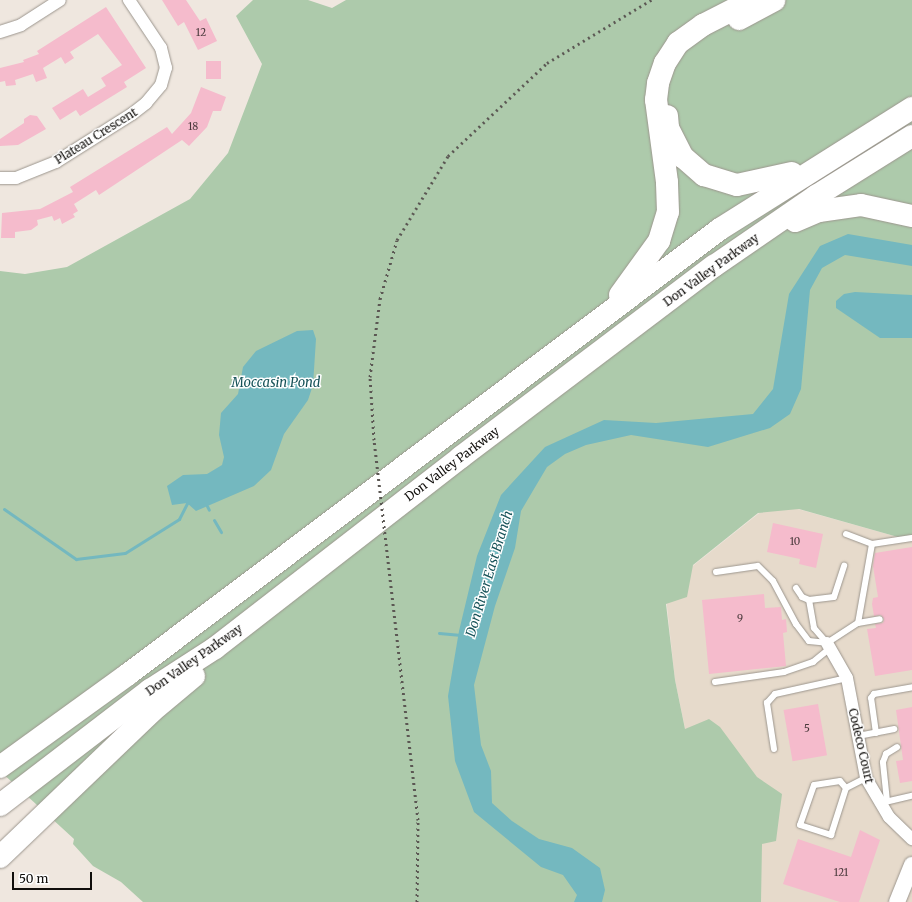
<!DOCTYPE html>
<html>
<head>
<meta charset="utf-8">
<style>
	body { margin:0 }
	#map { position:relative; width:912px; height:902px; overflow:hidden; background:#efe7df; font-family:Merriweather,serif }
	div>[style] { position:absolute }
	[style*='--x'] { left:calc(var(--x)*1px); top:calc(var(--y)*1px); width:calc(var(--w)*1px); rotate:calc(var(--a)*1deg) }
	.built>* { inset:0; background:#e6dacb }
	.green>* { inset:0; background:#adcaab }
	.water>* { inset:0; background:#74b8bf }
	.stream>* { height:3px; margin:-1.5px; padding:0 1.5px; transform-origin:1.5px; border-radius:1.5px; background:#74b8bf }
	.building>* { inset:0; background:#f5bbcc; transform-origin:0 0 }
	.roads { filter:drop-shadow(0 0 1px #9c968e) drop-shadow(0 0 1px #9c968e) }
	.service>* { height:6px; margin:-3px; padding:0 3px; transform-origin:3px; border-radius:3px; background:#fff }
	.minor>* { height:12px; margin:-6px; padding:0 6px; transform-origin:6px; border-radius:6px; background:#fff }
	.tertiary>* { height:16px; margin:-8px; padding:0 8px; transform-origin:8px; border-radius:8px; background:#fff }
	.motorway>* { height:22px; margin:-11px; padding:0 11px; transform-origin:11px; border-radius:11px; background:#fff }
	.rail>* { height:3px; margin-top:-1.5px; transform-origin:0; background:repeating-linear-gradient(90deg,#5b5753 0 2px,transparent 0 6px) }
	span { translate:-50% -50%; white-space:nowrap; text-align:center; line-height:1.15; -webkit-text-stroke:3px #fff; paint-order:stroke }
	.number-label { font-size:10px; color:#49393b }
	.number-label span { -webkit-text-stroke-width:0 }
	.street-label { font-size:12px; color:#100e0b }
	.water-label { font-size:13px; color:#165258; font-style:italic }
	.scale { position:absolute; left:12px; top:872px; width:80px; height:18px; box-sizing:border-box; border:2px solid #100e0b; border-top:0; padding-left:5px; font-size:12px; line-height:14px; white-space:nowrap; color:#100e0b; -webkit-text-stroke:3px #fff; paint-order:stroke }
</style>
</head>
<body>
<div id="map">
	<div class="built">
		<i style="clip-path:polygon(773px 502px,912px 541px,912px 902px,747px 902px,686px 733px,675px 680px,665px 588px)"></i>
	</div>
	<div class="green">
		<i style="clip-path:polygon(253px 0,308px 0,332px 8px,346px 0,912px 0,912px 541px,799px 509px,758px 513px,693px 565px,687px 597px,666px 604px,675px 680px,685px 729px,709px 719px,720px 727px,757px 777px,782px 794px,776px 841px,762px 844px,761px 902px,143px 902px,121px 882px,93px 866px,73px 844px,74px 839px,0 771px,0 271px,25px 274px,67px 267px,190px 199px,228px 153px,262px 64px,236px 16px)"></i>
	</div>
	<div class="water">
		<i style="clip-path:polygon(848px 234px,912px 245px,912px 266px,845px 255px,822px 268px,810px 290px,801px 389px,790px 414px,770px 428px,708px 447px,631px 435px,586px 445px,565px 454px,547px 467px,521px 511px,515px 548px,495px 606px,474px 685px,481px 745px,491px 771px,492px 803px,512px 821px,539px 839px,572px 848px,600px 868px,605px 890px,602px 902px,574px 902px,577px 895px,563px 875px,541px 867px,474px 812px,455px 761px,448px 696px,459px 631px,477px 556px,501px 495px,545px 447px,604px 420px,656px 423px,753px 414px,773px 389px,789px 294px,820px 246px)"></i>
		<i style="clip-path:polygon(855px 292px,912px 295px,912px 338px,880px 338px,836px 308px,836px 301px,844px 294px)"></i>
		<i style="clip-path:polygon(313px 330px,316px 339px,313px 385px,308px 400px,284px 434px,271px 470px,254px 486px,196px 511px,187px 503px,172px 505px,167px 486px,183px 475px,207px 474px,222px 465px,224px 457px,219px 435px,221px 413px,238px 394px,243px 367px,256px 351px,297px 331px)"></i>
	</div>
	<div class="stream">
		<i style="--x:207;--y:506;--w:4;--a:63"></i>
		<i style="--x:4;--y:509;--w:88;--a:34.8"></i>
		<i style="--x:76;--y:559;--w:49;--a:-7"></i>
		<i style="--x:125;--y:553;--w:64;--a:-32.2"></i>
		<i style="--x:179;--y:519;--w:18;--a:-63"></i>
		<i style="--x:214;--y:520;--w:14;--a:60"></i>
		<i style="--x:439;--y:633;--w:22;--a:5"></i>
	</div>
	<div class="building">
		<i style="clip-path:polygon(162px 0,186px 0,200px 21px,206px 18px,217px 41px,198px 50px,184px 22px,178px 26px)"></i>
		<i style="clip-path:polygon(106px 7px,146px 68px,124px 82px,127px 87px,80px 116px,76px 110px,60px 120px,52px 108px,83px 89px,88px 97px,106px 86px,101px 78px,122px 65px,98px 34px,70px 52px,74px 58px,65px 64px,61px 57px,43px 68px,47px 78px,36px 82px,33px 74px,15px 80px,16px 85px,6px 86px,5px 81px,0 82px,0 68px,24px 62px,23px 60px,39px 54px,37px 51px)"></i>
		<i style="left:206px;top:61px;width:15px;height:18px"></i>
		<i style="clip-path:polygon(201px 87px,226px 97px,221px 111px,213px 111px,207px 127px,189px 146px,182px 140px,99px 195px,96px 190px,74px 204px,78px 211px,73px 214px,75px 217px,62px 224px,60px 218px,54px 221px,52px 216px,37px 220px,38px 225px,31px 230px,15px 232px,15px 238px,1px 238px,2px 213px,40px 209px,73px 192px,70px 187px,167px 127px,172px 134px,191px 113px)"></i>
		<i style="clip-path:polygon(30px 115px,37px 116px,46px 129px,18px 145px,0 146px,0 139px,24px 123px,24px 119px)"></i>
		<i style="clip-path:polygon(773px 523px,823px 534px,816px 568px,799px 564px,800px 559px,767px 552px)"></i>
		<i style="clip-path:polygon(912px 547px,912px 670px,875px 676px,867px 629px,876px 628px,875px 624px,883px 623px,884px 619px,881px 615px,874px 616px,872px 604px,873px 598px,878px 597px,873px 566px,875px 553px)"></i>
		<i style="clip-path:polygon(764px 594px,765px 608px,781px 607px,782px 620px,786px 619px,787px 632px,783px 633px,786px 666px,709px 674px,702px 600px)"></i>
		<i style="left:818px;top:704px;width:52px;height:35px;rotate:80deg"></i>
		<i style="clip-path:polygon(912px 707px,912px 781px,900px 783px,896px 761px,903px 760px,896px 710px)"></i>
		<i style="clip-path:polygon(860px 830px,880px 840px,859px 902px,840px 902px,783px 884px,798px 839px,851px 857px)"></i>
	</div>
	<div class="roads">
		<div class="service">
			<i style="--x:846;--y:534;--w:28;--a:21"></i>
			<i style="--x:872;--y:544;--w:80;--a:100"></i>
			<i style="--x:872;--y:544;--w:40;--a:-8.5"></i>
			<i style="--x:716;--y:572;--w:42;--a:-8.1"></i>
			<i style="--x:758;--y:566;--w:21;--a:45"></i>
			<i style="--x:773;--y:581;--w:49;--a:61.9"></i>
			<i style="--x:796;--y:624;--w:21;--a:53"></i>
			<i style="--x:809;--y:641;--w:18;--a:6"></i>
			<i style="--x:827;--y:643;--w:37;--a:-33"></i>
			<i style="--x:858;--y:623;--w:22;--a:-10"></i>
			<i style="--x:796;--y:588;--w:11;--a:56"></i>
			<i style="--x:802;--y:597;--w:8;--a:23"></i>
			<i style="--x:827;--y:643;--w:20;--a:-131"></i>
			<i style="--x:814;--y:628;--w:28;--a:-100"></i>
			<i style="--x:809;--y:600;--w:25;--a:-7"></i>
			<i style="--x:834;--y:597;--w:33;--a:-72"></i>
			<i style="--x:715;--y:682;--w:70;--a:-8.2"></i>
			<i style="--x:784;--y:672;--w:31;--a:-19"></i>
			<i style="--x:813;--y:662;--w:22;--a:-39"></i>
			<i style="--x:876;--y:733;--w:35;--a:-98"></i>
			<i style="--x:871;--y:698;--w:5;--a:-53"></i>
			<i style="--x:874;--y:694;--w:39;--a:-10"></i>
			<i style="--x:858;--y:736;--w:37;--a:-11"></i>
			<i style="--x:774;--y:749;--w:47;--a:-98.7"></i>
			<i style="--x:767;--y:703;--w:12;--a:-48"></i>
			<i style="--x:775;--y:694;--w:74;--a:-12.5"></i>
			<i style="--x:846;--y:788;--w:9;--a:-131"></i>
			<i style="--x:840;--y:781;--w:26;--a:171"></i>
			<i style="--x:814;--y:785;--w:42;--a:109.3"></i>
			<i style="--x:800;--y:825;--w:33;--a:18"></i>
			<i style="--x:831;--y:835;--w:49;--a:-72.3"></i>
			<i style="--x:846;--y:788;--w:22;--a:-27"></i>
			<i style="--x:887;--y:801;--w:39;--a:-96"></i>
			<i style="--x:883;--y:762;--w:9;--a:-69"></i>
			<i style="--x:886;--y:754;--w:13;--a:-32"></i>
			<i style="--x:885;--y:802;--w:28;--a:-13"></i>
		</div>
		<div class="minor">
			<i style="--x:0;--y:32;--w:22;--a:-18"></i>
			<i style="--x:21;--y:25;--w:46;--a:-32.7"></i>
			<i style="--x:0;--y:178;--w:16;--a:0"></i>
			<i style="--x:16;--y:178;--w:43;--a:-21.8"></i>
			<i style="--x:56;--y:162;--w:90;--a:-32.3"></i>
			<i style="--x:132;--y:114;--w:18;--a:-38"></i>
			<i style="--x:146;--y:103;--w:23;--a:-50"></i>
			<i style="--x:161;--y:85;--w:18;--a:-74"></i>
			<i style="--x:166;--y:68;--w:21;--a:-104"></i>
			<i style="--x:161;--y:48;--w:58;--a:-123.7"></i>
			<i style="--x:827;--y:643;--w:40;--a:60.3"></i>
			<i style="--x:847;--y:678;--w:102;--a:79.2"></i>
			<i style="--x:866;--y:778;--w:45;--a:59.5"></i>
			<i style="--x:889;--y:817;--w:32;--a:44"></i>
		</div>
		<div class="tertiary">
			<i style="--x:897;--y:902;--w:40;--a:-68"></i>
		</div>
		<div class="motorway">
			<i style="--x:739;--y:19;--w:40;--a:-28"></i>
			<i style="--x:667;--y:116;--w:12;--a:85"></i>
			<i style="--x:668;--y:128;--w:33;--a:63"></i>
			<i style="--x:683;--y:157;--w:28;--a:41"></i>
			<i style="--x:704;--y:175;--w:34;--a:17"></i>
			<i style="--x:737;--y:185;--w:56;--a:-12.3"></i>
			<i style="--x:795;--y:221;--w:26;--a:-23"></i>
			<i style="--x:819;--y:211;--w:42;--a:-8.1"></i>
			<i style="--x:861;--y:205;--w:52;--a:12.2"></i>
			<i style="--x:620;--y:295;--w:67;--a:-54.2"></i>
			<i style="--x:659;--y:241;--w:30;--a:-73"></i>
			<i style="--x:668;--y:212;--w:30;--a:-92"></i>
			<i style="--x:667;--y:182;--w:83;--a:-97.6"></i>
			<i style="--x:656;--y:100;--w:17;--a:-83"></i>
			<i style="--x:658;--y:83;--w:21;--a:-71"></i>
			<i style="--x:665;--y:63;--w:24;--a:-57"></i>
			<i style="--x:678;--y:43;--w:31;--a:-36"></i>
			<i style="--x:703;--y:25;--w:55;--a:-27"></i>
			<i style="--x:0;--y:767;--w:157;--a:-35.9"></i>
			<i style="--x:127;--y:675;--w:742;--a:-36.95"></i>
			<i style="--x:720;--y:229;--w:227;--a:-32.2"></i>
			<i style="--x:0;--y:805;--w:189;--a:-37.5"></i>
			<i style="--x:150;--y:690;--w:77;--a:-32.9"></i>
			<i style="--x:215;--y:648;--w:311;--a:-37.8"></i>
			<i style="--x:461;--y:457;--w:317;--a:-37.1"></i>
			<i style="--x:714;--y:266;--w:124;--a:-34.5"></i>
			<i style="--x:816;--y:196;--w:113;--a:-32"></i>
			<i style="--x:0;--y:857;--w:209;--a:-43.8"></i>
			<i style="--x:151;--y:712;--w:56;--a:-39.9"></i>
		</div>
	</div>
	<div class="rail">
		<i style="--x:417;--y:902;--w:82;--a:-89.3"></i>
		<i style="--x:418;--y:820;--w:383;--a:-96.6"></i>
		<i style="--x:374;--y:440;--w:63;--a:-93.6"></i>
		<i style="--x:370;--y:377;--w:79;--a:-82.7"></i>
		<i style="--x:380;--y:299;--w:61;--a:-73.9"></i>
		<i style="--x:397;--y:240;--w:98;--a:-58.7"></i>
		<i style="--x:448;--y:156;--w:136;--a:-43.2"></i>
		<i style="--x:547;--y:63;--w:122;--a:-31.2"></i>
	</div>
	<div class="number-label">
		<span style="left:201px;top:33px">12</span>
		<span style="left:193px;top:127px">18</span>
		<span style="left:795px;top:542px">10</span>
		<span style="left:740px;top:619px">9</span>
		<span style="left:807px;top:729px">5</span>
		<span style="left:841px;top:873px">121</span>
	</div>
	<div class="street-label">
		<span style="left:96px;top:136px;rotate:-32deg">Plateau Crescent</span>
		<span style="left:711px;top:270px;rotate:-36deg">Don Valley Parkway</span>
		<span style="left:452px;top:464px;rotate:-37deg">Don Valley Parkway</span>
		<span style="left:194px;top:660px;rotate:-35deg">Don Valley Parkway</span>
		<span style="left:861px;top:746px;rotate:77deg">Codeco Court</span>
	</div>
	<div class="water-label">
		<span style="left:276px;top:383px">Moccasin Pond</span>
		<span style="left:490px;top:574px;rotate:-73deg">Don River East Branch</span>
	</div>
	<div class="scale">50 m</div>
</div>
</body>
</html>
